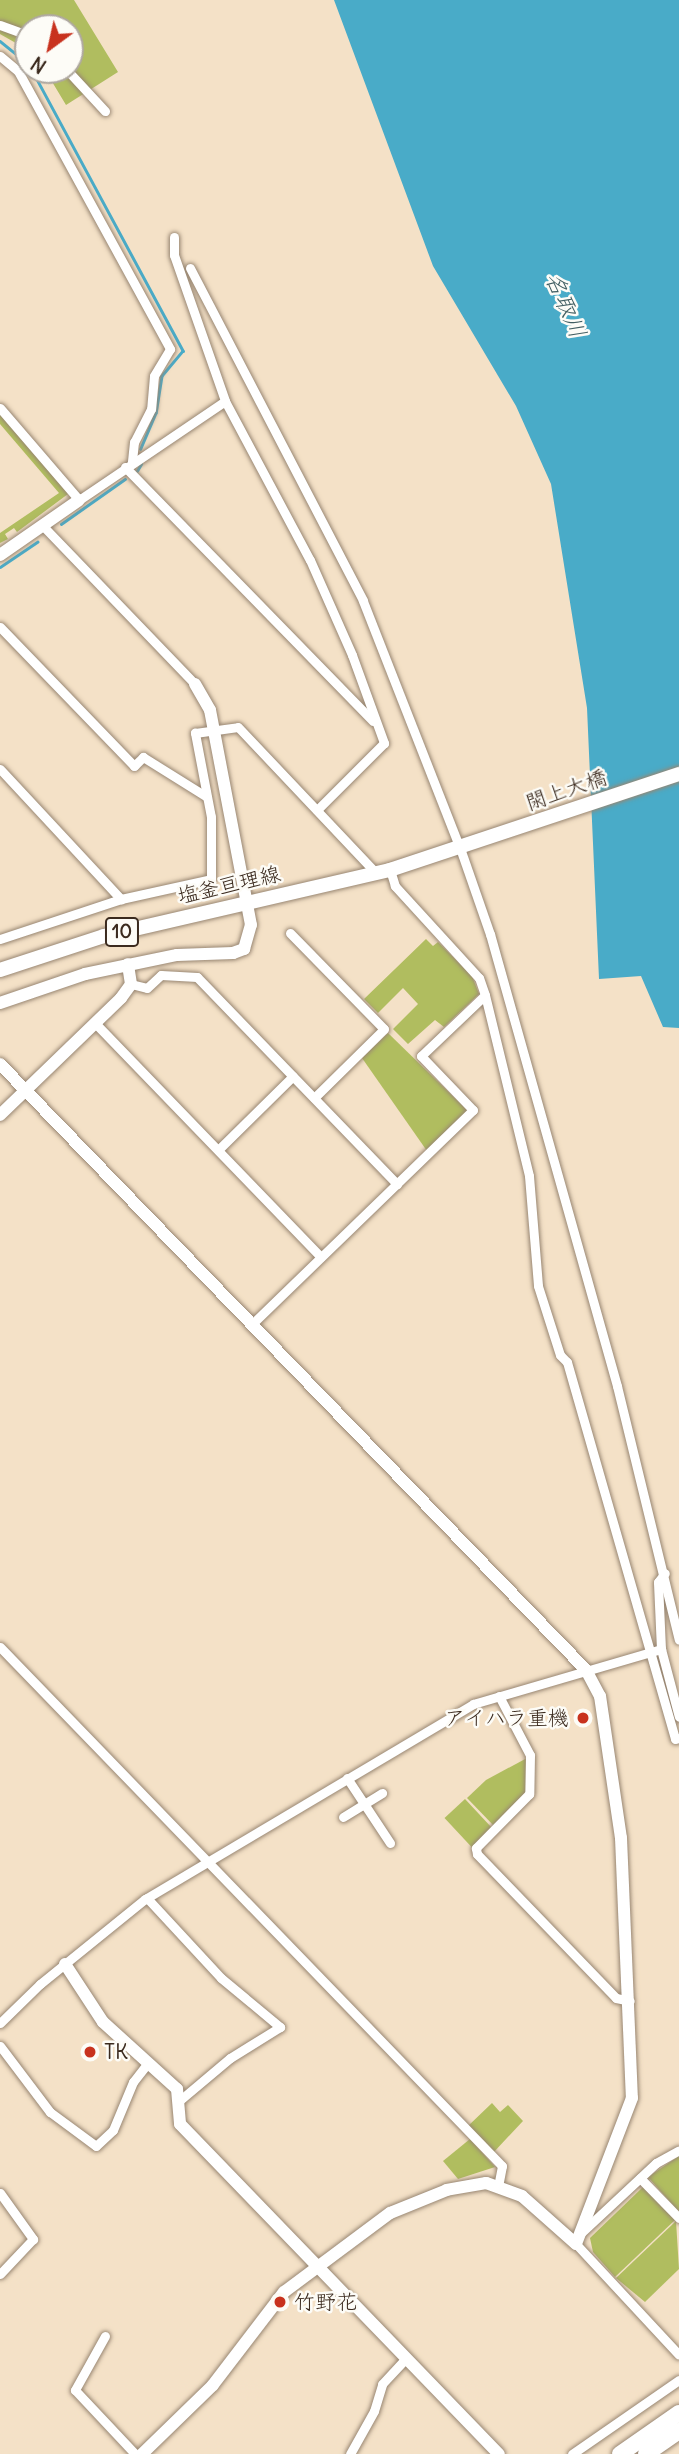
<!DOCTYPE html>
<html>
<head>
<meta charset="utf-8">
<style>
	body { margin:0 }
	#map { position:relative; width:679px; height:2454px; overflow:hidden; background:#f4e1c7; font-family:Delius,"Klee One",sans-serif }
	div>[style] { position:absolute }
	[style*='--x'] { left:calc(var(--x)*1px); top:calc(var(--y)*1px); width:calc(var(--w)*1px); rotate:calc(var(--a)*1deg) }
	.green>* { inset:0; background:#b0bd5f; transform-origin:0 0 }
	.water>* { inset:0; background:#49abc8 }
	.stream>* { height:2.5px; margin:-1.25px; padding:0 1.25px; transform-origin:1.25px; border-radius:1.25px; background:#49abc8 }
	.roads { filter:drop-shadow(0 0 2px #988672) drop-shadow(0 0 2px #988672) }
	.street>* { height:9px; margin:-4.5px; padding:0 4.5px; transform-origin:4.5px; border-radius:4.5px; background:#fff }
	.secondary>* { height:12px; margin:-6px; padding:0 6px; transform-origin:6px; border-radius:6px; background:#fff }
	.primary>* { height:14px; margin:-7px; padding:0 7px; transform-origin:7px; border-radius:7px; background:#fff }
	.highway>* { height:16px; margin:-8px; padding:0 8px; transform-origin:8px; border-radius:8px; background:#fff }
	.dots>* { width:19px; height:19px; translate:-50% -50%; box-sizing:border-box; border:4px solid #fdfcf7; border-radius:50% }
	span { translate:-50% -50%; white-space:nowrap; text-align:center; line-height:1.15; -webkit-text-stroke:5px #fdfcf7; paint-order:stroke }
	.shield-label span { padding:2px 5px; background:#fdfcf7; border:2px solid; border-radius:5px; -webkit-text-stroke-width:0 }
	.shield-label { font-size:19px; color:#3b2a1e; font-weight:700 }
	.street-label { font-size:21px; color:#3b2a1e }
	.poi-label { font-size:21px; color:#3b2a1e }
	.right { translate:-100% -50%; text-align:right }
	.left { translate:0 -50%; text-align:left }
	.water-label { font-size:23px; color:#415e62; font-style:italic }
	.north { position:absolute; left:14px; top:14px; width:70px; height:70px; box-sizing:border-box; background:#fdfcf7; border:2px solid #afa8a0; border-radius:50%; rotate:213deg; font-size:19px; font-weight:700; line-height:28px; text-align:center; color:#3b2a1e }
	.north::after { content:''; display:block; margin:auto; width:24px; height:32px; background:#c8321e; clip-path:polygon(50% 0,100% 100%,50% 72%,0 100%) }
</style>
</head>
<body>
<div id="map">
	<div class="green">
		<i style="clip-path:polygon(0 0,74px 0,118px 72px,66px 105px,45px 70px,70px 70px,70px 28px,28px 28px,28px 50px,0 34px)"></i>
		<i style="clip-path:polygon(0 413px,68px 494px,17px 532px,14px 528px,5px 534px,8px 539px,0 543px,0 533px,59px 493px,0 424px)"></i>
		<i style="clip-path:polygon(426px 939px,433px 946px,438px 942px,472px 976px,479px 994px,444px 1027px,435px 1020px,408px 1044px,393px 1029px,418px 1004px,403px 988px,378px 1013px,364px 999px)"></i>
		<i style="clip-path:polygon(388px 1033px,468px 1111px,427px 1151px,362px 1058px)"></i>
		<i style="clip-path:polygon(527px 1758px,527px 1791px,495px 1827px,467px 1798px,486px 1780px)"></i>
		<i style="left:465px;top:1799px;width:41px;height:28px;rotate:47deg"></i>
		<i style="clip-path:polygon(492px 2103px,500px 2112px,508px 2105px,523px 2121px,493px 2153px,467px 2127px)"></i>
		<i style="clip-path:polygon(470px 2139px,495px 2167px,458px 2179px,443px 2161px)"></i>
		<i style="clip-path:polygon(679px 2156px,679px 2212px,648px 2177px)"></i>
		<i style="clip-path:polygon(643px 2187px,675px 2220px,615px 2277px,593px 2252px,590px 2238px)"></i>
		<i style="clip-path:polygon(676px 2221px,679px 2269px,645px 2302px,616px 2278px)"></i>
	</div>
	<div class="water">
		<i style="clip-path:polygon(334px 0,679px 0,679px 1028px,663px 1027px,641px 976px,599px 979px,587px 708px,551px 484px,516px 406px,433px 266px)"></i>
	</div>
	<div class="stream">
		<i style="--x:0;--y:41;--w:36;--a:39"></i>
		<i style="--x:32;--y:70;--w:319;--a:61.7"></i>
		<i style="--x:183;--y:351;--w:33;--a:130"></i>
		<i style="--x:162;--y:376;--w:37;--a:99"></i>
		<i style="--x:156;--y:413;--w:39;--a:113"></i>
		<i style="--x:137;--y:471;--w:8;--a:-60"></i>
		<i style="--x:61;--y:524;--w:78;--a:-35.1"></i>
		<i style="--x:0;--y:567;--w:45;--a:-34"></i>
	</div>
	<div class="roads">
		<div class="street">
			<i style="--x:0;--y:25;--w:30;--a:20"></i>
			<i style="--x:0;--y:56;--w:23;--a:40"></i>
			<i style="--x:18;--y:71;--w:317;--a:61.3"></i>
			<i style="--x:170;--y:349;--w:31;--a:121"></i>
			<i style="--x:154;--y:376;--w:33;--a:95"></i>
			<i style="--x:151;--y:409;--w:37;--a:117"></i>
			<i style="--x:134;--y:442;--w:20;--a:96"></i>
			<i style="--x:67;--y:70;--w:56;--a:47.2"></i>
			<i style="--x:174;--y:237;--w:18;--a:90"></i>
			<i style="--x:174;--y:255;--w:155;--a:70.7"></i>
			<i style="--x:190;--y:268;--w:375;--a:62.5"></i>
			<i style="--x:363;--y:601;--w:265;--a:68.6"></i>
			<i style="--x:460;--y:848;--w:91;--a:70.8"></i>
			<i style="--x:490;--y:934;--w:470;--a:74.3"></i>
			<i style="--x:617;--y:1386;--w:261;--a:76.3"></i>
			<i style="--x:0;--y:408;--w:121;--a:49.3"></i>
			<i style="--x:79;--y:500;--w:176;--a:-34.1"></i>
			<i style="--x:225;--y:401;--w:180;--a:61.9"></i>
			<i style="--x:310;--y:560;--w:104;--a:66.1"></i>
			<i style="--x:352;--y:655;--w:94;--a:70"></i>
			<i style="--x:384;--y:743;--w:95;--a:135"></i>
			<i style="--x:125;--y:467;--w:355;--a:45.7"></i>
			<i style="--x:43;--y:526;--w:219;--a:46.1"></i>
			<i style="--x:0;--y:627;--w:193;--a:46"></i>
			<i style="--x:134;--y:766;--w:13;--a:-45"></i>
			<i style="--x:143;--y:757;--w:75;--a:32"></i>
			<i style="--x:0;--y:769;--w:178;--a:47.1"></i>
			<i style="--x:121;--y:899;--w:92;--a:-12.5"></i>
			<i style="--x:211;--y:879;--w:62;--a:-90"></i>
			<i style="--x:211;--y:817;--w:86;--a:-100.8"></i>
			<i style="--x:195;--y:733;--w:43;--a:-7.9"></i>
			<i style="--x:238;--y:727;--w:201;--a:46.6"></i>
			<i style="--x:290;--y:933;--w:134;--a:45.6"></i>
			<i style="--x:384;--y:1029;--w:98;--a:135.4"></i>
			<i style="--x:0;--y:939;--w:127;--a:-18.3"></i>
			<i style="--x:131;--y:984;--w:16;--a:14"></i>
			<i style="--x:147;--y:988;--w:19;--a:-43"></i>
			<i style="--x:161;--y:975;--w:36;--a:3"></i>
			<i style="--x:197;--y:977;--w:288;--a:46"></i>
			<i style="--x:485;--y:995;--w:186;--a:76.3"></i>
			<i style="--x:529;--y:1176;--w:110;--a:85.3"></i>
			<i style="--x:538;--y:1286;--w:72;--a:72.3"></i>
			<i style="--x:560;--y:1355;--w:10;--a:45"></i>
			<i style="--x:567;--y:1362;--w:392;--a:74"></i>
			<i style="--x:675;--y:1739;--w:4;--a:-14"></i>
			<i style="--x:95;--y:1023;--w:325;--a:46"></i>
			<i style="--x:218;--y:1150;--w:105;--a:-44.6"></i>
			<i style="--x:251;--y:1325;--w:309;--a:-44.1"></i>
			<i style="--x:473;--y:1110;--w:75;--a:-133.9"></i>
			<i style="--x:421;--y:1056;--w:88;--a:-43.6"></i>
			<i style="--x:485;--y:995;--w:18;--a:-109"></i>
			<i style="--x:479;--y:978;--w:125;--a:-132.4"></i>
			<i style="--x:395;--y:886;--w:17;--a:-107"></i>
			<i style="--x:0;--y:1647;--w:722;--a:45.95"></i>
			<i style="--x:502;--y:2166;--w:20;--a:101"></i>
			<i style="--x:661;--y:1649;--w:70;--a:75.2"></i>
			<i style="--x:499;--y:1696;--w:67;--a:62.3"></i>
			<i style="--x:530;--y:1755;--w:39;--a:91"></i>
			<i style="--x:529;--y:1794;--w:76;--a:134.5"></i>
			<i style="--x:476;--y:1848;--w:6;--a:81"></i>
			<i style="--x:477;--y:1854;--w:200;--a:46"></i>
			<i style="--x:616;--y:1998;--w:14;--a:12"></i>
			<i style="--x:347;--y:1778;--w:78;--a:56.5"></i>
			<i style="--x:343;--y:1817;--w:46;--a:-31.6"></i>
			<i style="--x:147;--y:1898;--w:109;--a:47.2"></i>
			<i style="--x:221;--y:1978;--w:77;--a:39.7"></i>
			<i style="--x:280;--y:2027;--w:59;--a:148.2"></i>
			<i style="--x:230;--y:2058;--w:67;--a:139.9"></i>
			<i style="--x:0;--y:2023;--w:56;--a:-44.3"></i>
			<i style="--x:40;--y:1984;--w:135;--a:-39"></i>
			<i style="--x:145;--y:1899;--w:382;--a:-30.7"></i>
			<i style="--x:473;--y:1704;--w:196;--a:-16.3"></i>
			<i style="--x:661;--y:1649;--w:67;--a:-92.6"></i>
			<i style="--x:658;--y:1582;--w:11;--a:-52"></i>
			<i style="--x:0;--y:2046;--w:83;--a:52.9"></i>
			<i style="--x:50;--y:2112;--w:57;--a:36.5"></i>
			<i style="--x:96;--y:2146;--w:23;--a:-43"></i>
			<i style="--x:113;--y:2130;--w:52;--a:-67.4"></i>
			<i style="--x:133;--y:2082;--w:23;--a:-52"></i>
			<i style="--x:640;--y:2178;--w:56;--a:45.7"></i>
			<i style="--x:0;--y:2193;--w:57;--a:54.3"></i>
			<i style="--x:33;--y:2239;--w:48;--a:133.3"></i>
			<i style="--x:582;--y:2232;--w:101;--a:-43"></i>
			<i style="--x:656;--y:2163;--w:26;--a:-29"></i>
			<i style="--x:576;--y:2244;--w:151;--a:47.1"></i>
			<i style="--x:105;--y:2336;--w:62;--a:119.1"></i>
			<i style="--x:75;--y:2390;--w:88;--a:46.8"></i>
			<i style="--x:350;--y:2454;--w:49;--a:-60.8"></i>
			<i style="--x:374;--y:2411;--w:28;--a:-73"></i>
			<i style="--x:382;--y:2384;--w:35;--a:-47"></i>
			<i style="--x:572;--y:2454;--w:130;--a:-34.7"></i>
		</div>
		<div class="secondary">
			<i style="--x:0;--y:555;--w:96;--a:-34.8"></i>
			<i style="--x:0;--y:1003;--w:90;--a:-18.8"></i>
			<i style="--x:85;--y:974;--w:94;--a:-11.7"></i>
			<i style="--x:177;--y:955;--w:56;--a:-2"></i>
			<i style="--x:233;--y:953;--w:12;--a:-20"></i>
			<i style="--x:244;--y:949;--w:25;--a:-74"></i>
			<i style="--x:251;--y:925;--w:219;--a:-100.8"></i>
			<i style="--x:210;--y:710;--w:30;--a:-120"></i>
			<i style="--x:0;--y:1064;--w:843;--a:45.96"></i>
			<i style="--x:586;--y:1670;--w:30;--a:62"></i>
			<i style="--x:600;--y:1696;--w:144;--a:81.6"></i>
			<i style="--x:621;--y:1838;--w:260;--a:87.6"></i>
			<i style="--x:632;--y:2098;--w:156;--a:111"></i>
			<i style="--x:576;--y:2244;--w:72;--a:-138.4"></i>
			<i style="--x:522;--y:2196;--w:38;--a:-160"></i>
			<i style="--x:486;--y:2183;--w:40;--a:170"></i>
			<i style="--x:447;--y:2190;--w:61;--a:158"></i>
			<i style="--x:390;--y:2213;--w:132;--a:143.3"></i>
			<i style="--x:284;--y:2292;--w:117;--a:127.4"></i>
			<i style="--x:213;--y:2385;--w:99;--a:135.8"></i>
			<i style="--x:0;--y:1115;--w:168;--a:-44"></i>
			<i style="--x:121;--y:998;--w:17;--a:-54"></i>
			<i style="--x:131;--y:984;--w:20;--a:-99"></i>
			<i style="--x:65;--y:1964;--w:69;--a:56.8"></i>
			<i style="--x:103;--y:2022;--w:100;--a:42.2"></i>
			<i style="--x:177;--y:2089;--w:35;--a:85"></i>
			<i style="--x:180;--y:2124;--w:459;--a:46"></i>
		</div>
		<div class="primary">
			<i style="--x:0;--y:970;--w:109;--a:-18.1"></i>
			<i style="--x:104;--y:936;--w:294;--a:-13"></i>
			<i style="--x:390;--y:870;--w:305;--a:-18.4"></i>
		</div>
		<div class="highway">
			<i style="--x:620;--y:2454;--w:72;--a:-34.8"></i>
			<i style="--x:646;--y:2454;--w:40;--a:-34.9"></i>
		</div>
	</div>
	<div class="dots">
		<i style="left:583px;top:1718px;background:#c8321e"></i>
		<i style="left:90px;top:2052px;background:#c8321e"></i>
		<i style="left:280px;top:2302px;background:#c8321e"></i>
	</div>
	<div class="shield-label">
		<span style="left:122px;top:932px">10</span>
	</div>
	<div class="street-label">
		<span style="left:566px;top:790px;rotate:-19deg">閖上大橋</span>
		<span style="left:229px;top:885px;rotate:-13deg">塩釜亘理線</span>
	</div>
	<div class="poi-label">
		<span class="right" style="left:569px;top:1718px">アイハラ重機</span>
		<span class="left" style="left:104px;top:2052px">TK</span>
		<span class="left" style="left:294px;top:2302px">竹野花</span>
	</div>
	<div class="water-label">
		<span style="left:566px;top:305px;rotate:67deg">名取川</span>
	</div>
	<div class="north">N</div>
</div>
</body>
</html>
